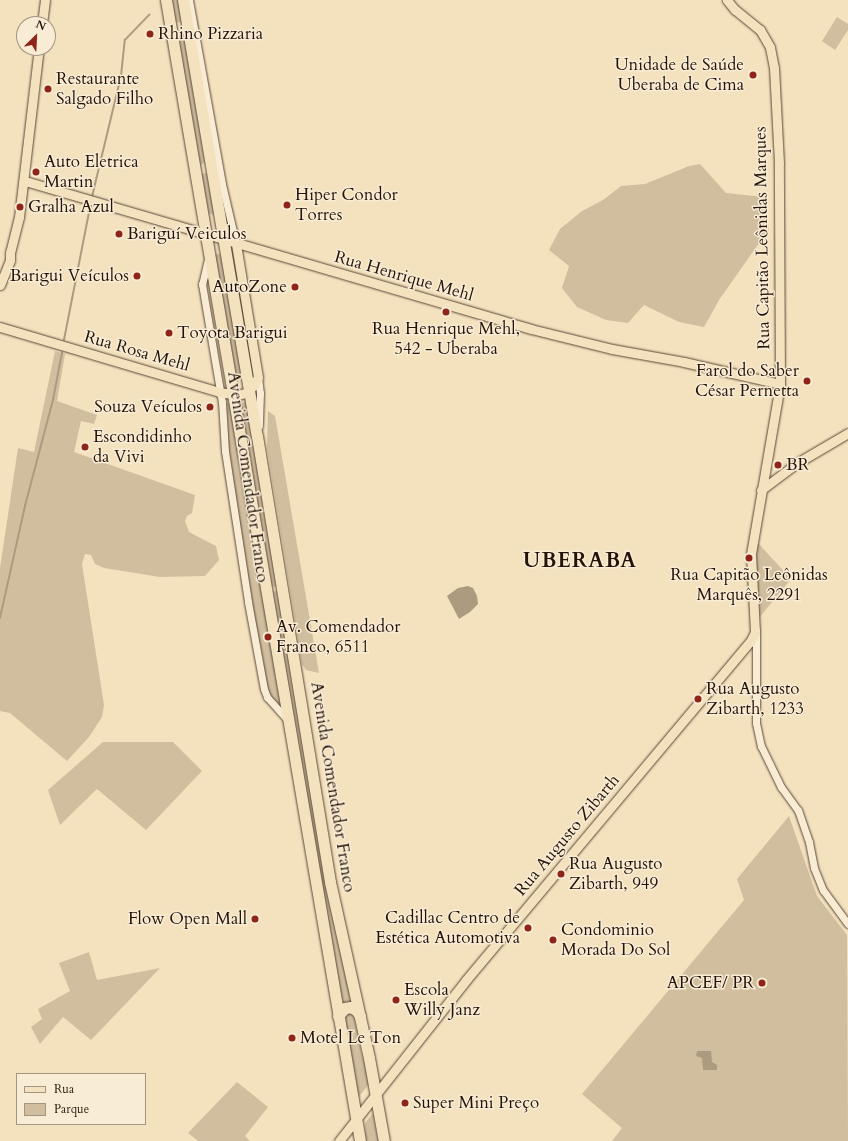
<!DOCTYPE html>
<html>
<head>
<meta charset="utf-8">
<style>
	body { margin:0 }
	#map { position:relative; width:848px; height:1141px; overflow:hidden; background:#f4e1be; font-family:Cardo,serif }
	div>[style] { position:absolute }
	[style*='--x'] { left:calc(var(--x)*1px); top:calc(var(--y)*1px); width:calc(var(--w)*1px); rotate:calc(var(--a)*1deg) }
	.green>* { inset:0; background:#d1be9f }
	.water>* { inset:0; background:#ad9b80 }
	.stream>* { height:1.5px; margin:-0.75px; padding:0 0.75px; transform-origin:0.75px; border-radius:0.75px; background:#ad9b80 }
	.roads { filter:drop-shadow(0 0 1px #584636) drop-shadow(0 0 1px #584636) }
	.minor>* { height:7px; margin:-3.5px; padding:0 3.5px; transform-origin:3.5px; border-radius:3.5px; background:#f8ecd5 }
	.major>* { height:9px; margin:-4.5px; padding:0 4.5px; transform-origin:4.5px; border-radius:4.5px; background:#f4e1be }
	.highway>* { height:11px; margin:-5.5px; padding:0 5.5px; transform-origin:5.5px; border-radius:5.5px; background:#f4e1be }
	.dots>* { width:11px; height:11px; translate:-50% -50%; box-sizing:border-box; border:2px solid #f8ecd5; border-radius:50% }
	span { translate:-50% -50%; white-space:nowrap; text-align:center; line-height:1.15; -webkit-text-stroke:3px #f8ecd5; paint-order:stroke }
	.poi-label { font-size:17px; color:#241308 }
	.left { translate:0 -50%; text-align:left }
	.right { translate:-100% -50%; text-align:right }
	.street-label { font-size:17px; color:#241308 }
	.district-label { font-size:21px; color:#241308; font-weight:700; letter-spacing:1px }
	.legend { position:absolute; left:16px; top:1073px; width:130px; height:52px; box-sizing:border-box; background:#f8ecd5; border:1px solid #a39583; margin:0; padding:5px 7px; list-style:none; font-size:12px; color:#241308 }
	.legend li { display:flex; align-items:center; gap:8px; height:20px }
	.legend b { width:20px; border:1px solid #a39583 }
	.north { position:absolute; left:16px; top:16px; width:40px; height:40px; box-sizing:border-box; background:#f8ecd5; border:1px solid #a39583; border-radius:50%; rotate:24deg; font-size:11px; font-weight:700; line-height:16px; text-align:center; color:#241308 }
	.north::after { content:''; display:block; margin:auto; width:14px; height:18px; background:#8f2418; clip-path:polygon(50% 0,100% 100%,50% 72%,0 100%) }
</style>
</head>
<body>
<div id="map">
	<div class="green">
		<i style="clip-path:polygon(169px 0,179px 0,182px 24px,180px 22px,174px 23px)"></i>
		<i style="clip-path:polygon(837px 17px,848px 24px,848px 30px,835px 50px,822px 41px)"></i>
		<i style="clip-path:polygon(180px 35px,185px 37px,205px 162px,201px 165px,198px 164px,177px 37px)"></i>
		<i style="clip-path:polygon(700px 164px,726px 193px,764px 197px,769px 229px,719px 300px,704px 327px,679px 322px,644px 305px,628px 323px,606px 320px,577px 307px,562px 288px,569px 266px,549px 250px,560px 229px,582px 211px,603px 200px,621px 186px,645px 184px,689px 166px)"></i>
		<i style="clip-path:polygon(207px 173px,215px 215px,206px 213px,201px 174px)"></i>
		<i style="clip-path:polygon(214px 253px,222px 255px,243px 377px,234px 378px)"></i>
		<i style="clip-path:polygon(55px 351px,65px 354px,57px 401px,97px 415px,94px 424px,81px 421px,74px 452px,195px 495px,192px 513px,187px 516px,185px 521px,189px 532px,216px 546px,219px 560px,205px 576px,160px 577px,104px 568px,95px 564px,91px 555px,85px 554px,82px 564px,104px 705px,102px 717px,89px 737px,67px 761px,10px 713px,0 711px,0 568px,18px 448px,34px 452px)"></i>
		<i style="clip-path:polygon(246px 402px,277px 586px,274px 587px,272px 586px,238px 403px)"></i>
		<i style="clip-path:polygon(224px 403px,231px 403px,282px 707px,267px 694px,235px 508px,229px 460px)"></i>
		<i style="clip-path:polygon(268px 411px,275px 416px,319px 673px,306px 670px,302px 664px,267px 448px)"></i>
		<i style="clip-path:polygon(757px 542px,791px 579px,759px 618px,755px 559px)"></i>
		<i style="clip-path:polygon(277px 591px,355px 1006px,339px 1008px,271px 592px)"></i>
		<i style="clip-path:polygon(103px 742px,173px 742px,202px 771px,146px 830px,97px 789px,60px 825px,48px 790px)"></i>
		<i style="clip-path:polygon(789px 816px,817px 896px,847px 935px,848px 1141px,612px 1141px,622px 1128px,582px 1094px,744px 900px,737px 879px)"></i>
		<i style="clip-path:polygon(89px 952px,97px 980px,160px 968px,91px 1040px,63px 1017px,40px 1044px,31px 1027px,42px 1019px,38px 1009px,70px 991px,59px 963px)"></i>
		<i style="clip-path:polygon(345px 1009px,353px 1012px,362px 1056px,370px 1083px,355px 1101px,342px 1017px)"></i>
		<i style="clip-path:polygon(237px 1082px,268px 1107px,245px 1136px,250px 1141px,198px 1141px,188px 1133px)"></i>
		<i style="clip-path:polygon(373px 1113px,378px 1141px,366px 1141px,365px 1123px)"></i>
	</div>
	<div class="water">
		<i style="clip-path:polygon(468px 586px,473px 588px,477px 596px,478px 604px,470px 612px,459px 619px,447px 596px,458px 588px)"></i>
		<i style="clip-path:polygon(697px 1051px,711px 1051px,712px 1062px,717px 1065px,717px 1070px,703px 1070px,702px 1058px,696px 1056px)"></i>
	</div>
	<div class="stream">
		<i style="--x:92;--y:197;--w:124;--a:-76.5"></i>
		<i style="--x:121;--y:76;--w:36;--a:-84"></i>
		<i style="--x:125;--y:40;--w:35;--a:-46"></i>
		<i style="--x:64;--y:340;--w:140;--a:-78.9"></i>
		<i style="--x:0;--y:618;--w:115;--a:-77.4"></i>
		<i style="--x:25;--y:506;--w:110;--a:-75.2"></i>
		<i style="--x:53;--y:400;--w:48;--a:-79.2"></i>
	</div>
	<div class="roads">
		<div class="minor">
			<i style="--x:189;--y:0;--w:187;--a:79.8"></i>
			<i style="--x:222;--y:184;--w:62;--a:76.9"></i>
			<i style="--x:208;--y:259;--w:26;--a:103"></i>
			<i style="--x:202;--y:284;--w:120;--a:80.4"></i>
			<i style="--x:222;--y:402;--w:49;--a:86.5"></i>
			<i style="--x:225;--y:451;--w:153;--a:81.3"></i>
			<i style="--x:248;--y:602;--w:88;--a:79.6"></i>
			<i style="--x:264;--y:689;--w:9;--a:69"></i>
			<i style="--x:267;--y:697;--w:31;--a:48"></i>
			<i style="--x:258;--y:377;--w:16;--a:83"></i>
			<i style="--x:260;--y:393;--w:33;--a:92"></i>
			<i style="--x:756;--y:630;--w:93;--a:90"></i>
			<i style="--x:756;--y:723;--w:24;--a:78"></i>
			<i style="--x:761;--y:746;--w:46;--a:64"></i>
			<i style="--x:781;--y:787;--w:29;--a:54"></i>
			<i style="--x:798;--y:810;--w:34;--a:71"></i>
			<i style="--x:809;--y:842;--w:26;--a:79"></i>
			<i style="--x:814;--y:868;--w:24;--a:68"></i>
			<i style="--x:823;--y:890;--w:42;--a:53.7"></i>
		</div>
		<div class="major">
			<i style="--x:42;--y:24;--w:24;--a:-83"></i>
			<i style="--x:25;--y:181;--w:527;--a:16.3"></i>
			<i style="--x:531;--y:329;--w:83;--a:13.9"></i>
			<i style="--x:612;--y:349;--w:73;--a:10.2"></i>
			<i style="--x:684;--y:362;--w:98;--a:12.9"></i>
			<i style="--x:0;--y:285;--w:27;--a:-68"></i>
			<i style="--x:10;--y:260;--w:7;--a:-90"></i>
			<i style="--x:10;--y:253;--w:37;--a:-76"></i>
			<i style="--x:19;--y:217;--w:170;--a:-83.3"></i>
			<i style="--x:0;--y:327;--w:228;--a:16.5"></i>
			<i style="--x:219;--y:392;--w:18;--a:9"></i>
			<i style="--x:237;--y:395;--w:9;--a:-13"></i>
			<i style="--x:246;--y:393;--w:10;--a:-45"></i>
			<i style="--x:253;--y:386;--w:10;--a:-61"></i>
			<i style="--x:258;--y:377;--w:135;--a:-99.4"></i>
			<i style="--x:761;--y:490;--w:45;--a:-36.9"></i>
			<i style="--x:797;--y:463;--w:59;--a:-30.5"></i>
			<i style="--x:339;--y:1141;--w:205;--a:-51.7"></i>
			<i style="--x:466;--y:980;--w:441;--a:-50"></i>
			<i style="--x:750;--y:642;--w:11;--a:-63"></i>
			<i style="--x:755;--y:632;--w:78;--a:-92.9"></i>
			<i style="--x:751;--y:554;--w:172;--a:-80.3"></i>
			<i style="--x:780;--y:384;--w:221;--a:-90.3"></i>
			<i style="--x:779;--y:163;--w:95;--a:-93"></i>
			<i style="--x:774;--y:68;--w:21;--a:-101"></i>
			<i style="--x:770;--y:47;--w:20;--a:-120"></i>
			<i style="--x:760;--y:30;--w:32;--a:-141"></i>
			<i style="--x:735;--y:10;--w:13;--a:-129"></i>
		</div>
		<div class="highway">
			<i style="--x:166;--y:0;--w:1157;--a:80.35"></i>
			<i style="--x:183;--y:0;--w:442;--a:80.4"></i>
			<i style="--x:257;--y:436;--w:452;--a:80.7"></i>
			<i style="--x:330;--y:882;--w:180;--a:77.5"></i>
			<i style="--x:369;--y:1058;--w:84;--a:79.8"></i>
			<i style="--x:338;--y:1016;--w:11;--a:-49"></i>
			<i style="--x:345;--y:1008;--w:5;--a:-11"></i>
			<i style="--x:350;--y:1007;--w:7;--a:27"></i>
			<i style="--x:356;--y:1010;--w:7;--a:56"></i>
		</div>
	</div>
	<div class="dots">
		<i style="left:150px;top:34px;background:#8f2418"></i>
		<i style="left:753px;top:75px;background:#8f2418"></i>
		<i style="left:48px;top:89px;background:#8f2418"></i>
		<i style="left:36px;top:172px;background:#8f2418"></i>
		<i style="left:287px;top:205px;background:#8f2418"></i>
		<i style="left:20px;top:207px;background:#8f2418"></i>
		<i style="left:119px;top:234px;background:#8f2418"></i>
		<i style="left:137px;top:276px;background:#8f2418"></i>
		<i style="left:295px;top:287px;background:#8f2418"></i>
		<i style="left:446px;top:312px;background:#8f2418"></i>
		<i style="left:169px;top:333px;background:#8f2418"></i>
		<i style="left:807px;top:381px;background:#8f2418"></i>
		<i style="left:210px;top:407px;background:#8f2418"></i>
		<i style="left:85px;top:447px;background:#8f2418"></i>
		<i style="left:778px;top:465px;background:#8f2418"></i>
		<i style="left:749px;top:558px;background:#8f2418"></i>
		<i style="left:268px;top:637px;background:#8f2418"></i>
		<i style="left:698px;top:699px;background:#8f2418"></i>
		<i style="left:561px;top:874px;background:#8f2418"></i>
		<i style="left:255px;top:919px;background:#8f2418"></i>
		<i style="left:528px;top:928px;background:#8f2418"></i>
		<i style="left:553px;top:940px;background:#8f2418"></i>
		<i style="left:762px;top:983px;background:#8f2418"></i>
		<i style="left:396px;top:1000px;background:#8f2418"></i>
		<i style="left:292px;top:1038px;background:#8f2418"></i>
		<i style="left:405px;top:1103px;background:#8f2418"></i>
	</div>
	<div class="poi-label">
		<span class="left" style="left:158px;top:34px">Rhino Pizzaria</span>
		<span class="right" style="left:744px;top:75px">Unidade de Saúde<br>Uberaba de Cima</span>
		<span class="left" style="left:56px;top:89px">Restaurante<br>Salgado Filho</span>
		<span class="left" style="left:44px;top:172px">Auto Eletrica<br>Martin</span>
		<span class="left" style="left:295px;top:205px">Hiper Condor<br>Torres</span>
		<span class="left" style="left:28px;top:207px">Gralha Azul</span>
		<span class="left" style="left:127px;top:234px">Bariguí Veiculos</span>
		<span class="right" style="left:129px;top:276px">Barigui Veículos</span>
		<span class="right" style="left:287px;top:287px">AutoZone</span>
		<span style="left:446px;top:339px">Rua Henrique Mehl,<br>542 - Uberaba</span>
		<span class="left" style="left:177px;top:333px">Toyota Barigui</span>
		<span class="right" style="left:799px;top:381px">Farol do Saber<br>César Pernetta</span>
		<span class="right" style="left:202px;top:407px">Souza Veículos</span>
		<span class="left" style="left:93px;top:447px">Escondidinho<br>da Vivi</span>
		<span class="left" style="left:786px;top:465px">BR</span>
		<span style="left:749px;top:585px">Rua Capitão Leônidas<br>Marquês, 2291</span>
		<span class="left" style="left:276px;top:637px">Av. Comendador<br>Franco, 6511</span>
		<span class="left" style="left:706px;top:699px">Rua Augusto<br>Zibarth, 1233</span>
		<span class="left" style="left:569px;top:874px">Rua Augusto<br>Zibarth, 949</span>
		<span class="right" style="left:520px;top:928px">Cadillac Centro de<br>Estética Automotiva</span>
		<span class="right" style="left:247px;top:919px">Flow Open Mall</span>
		<span class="left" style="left:561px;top:940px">Condominio<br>Morada Do Sol</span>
		<span class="right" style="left:754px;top:983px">APCEF/ PR</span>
		<span class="left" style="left:404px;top:1000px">Escola<br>Willy Janz</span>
		<span class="left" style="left:300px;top:1038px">Motel Le Ton</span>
		<span class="left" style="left:413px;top:1103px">Super Mini Preço</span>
	</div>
	<div class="street-label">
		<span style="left:762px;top:238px;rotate:-91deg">Rua Capitão Leônidas Marques</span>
		<span style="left:404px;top:276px;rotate:16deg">Rua Henrique Mehl</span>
		<span style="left:137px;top:351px;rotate:16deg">Rua Rosa Mehl</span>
		<span style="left:248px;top:477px;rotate:82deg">Avenida Comendador Franco</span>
		<span style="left:333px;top:787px;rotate:81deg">Avenida Comendador Franco</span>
		<span style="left:567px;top:835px;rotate:-50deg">Rua Augusto Zibarth</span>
	</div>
	<div class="district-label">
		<span style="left:580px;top:561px">UBERABA</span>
	</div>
	<ul class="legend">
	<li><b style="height:5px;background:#f4e1be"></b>Rua</li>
	<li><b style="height:11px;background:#d1be9f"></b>Parque</li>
	</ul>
	<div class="north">N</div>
</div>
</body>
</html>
